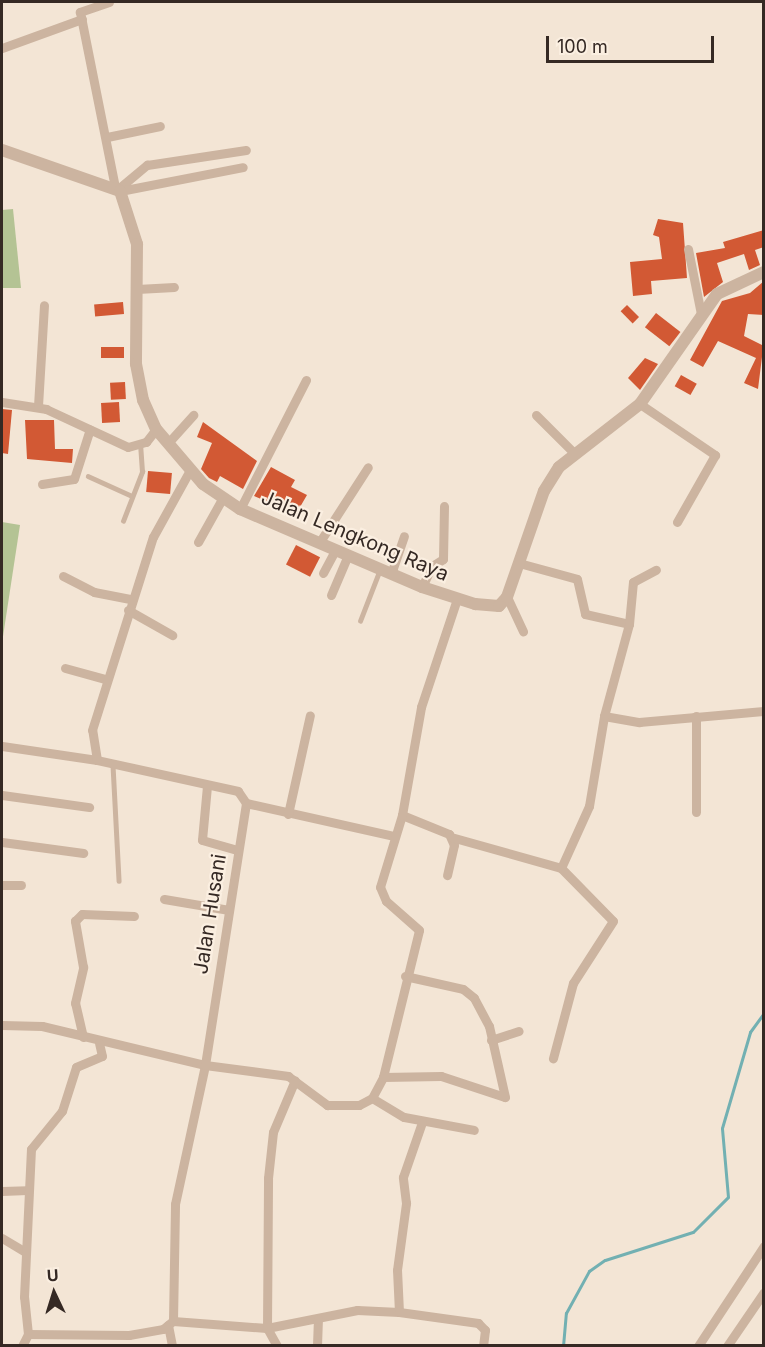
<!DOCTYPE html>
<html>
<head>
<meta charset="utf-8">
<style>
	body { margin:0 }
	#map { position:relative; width:765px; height:1347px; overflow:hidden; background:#f3e5d5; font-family:Inter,sans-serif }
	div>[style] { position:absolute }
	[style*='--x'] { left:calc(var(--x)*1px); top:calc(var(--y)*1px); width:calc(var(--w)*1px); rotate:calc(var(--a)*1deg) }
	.green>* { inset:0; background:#b4c394 }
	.stream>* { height:3px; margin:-1.5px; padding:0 1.5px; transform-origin:1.5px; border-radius:1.5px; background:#72b0b2 }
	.building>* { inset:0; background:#d25934; transform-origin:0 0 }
	.service>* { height:4.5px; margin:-2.25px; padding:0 2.25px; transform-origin:2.25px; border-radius:2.25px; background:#ccb4a0 }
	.minor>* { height:9px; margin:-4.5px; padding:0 4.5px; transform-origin:4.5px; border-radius:4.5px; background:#ccb4a0 }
	.tertiary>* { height:12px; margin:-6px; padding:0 6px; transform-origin:6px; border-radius:6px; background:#ccb4a0 }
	span { translate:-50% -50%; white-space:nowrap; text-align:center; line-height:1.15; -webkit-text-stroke:4.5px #fbefe1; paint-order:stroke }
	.street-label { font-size:20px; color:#352924 }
	.frame { position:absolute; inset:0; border:3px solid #352924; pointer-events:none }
	.north { position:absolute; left:24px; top:1263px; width:60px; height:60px; -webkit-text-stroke:4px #fbefe1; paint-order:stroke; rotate:356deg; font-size:16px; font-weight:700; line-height:24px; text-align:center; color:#352924 }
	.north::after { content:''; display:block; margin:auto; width:21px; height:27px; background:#352924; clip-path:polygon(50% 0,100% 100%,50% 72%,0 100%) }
	.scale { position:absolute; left:546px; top:36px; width:168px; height:27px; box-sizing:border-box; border:3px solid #352924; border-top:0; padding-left:8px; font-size:18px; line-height:21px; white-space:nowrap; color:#352924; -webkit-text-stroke:4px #fbefe1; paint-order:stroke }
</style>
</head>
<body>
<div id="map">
	<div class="green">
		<i style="clip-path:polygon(13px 209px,21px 288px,2px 288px,2px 210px)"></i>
		<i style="clip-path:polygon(2px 522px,20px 525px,2px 643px)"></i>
	</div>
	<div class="stream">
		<i style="--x:563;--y:1346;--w:33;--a:-85"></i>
		<i style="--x:566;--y:1313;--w:48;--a:-61.3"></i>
		<i style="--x:589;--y:1271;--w:19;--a:-35"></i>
		<i style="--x:605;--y:1260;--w:92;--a:-17.7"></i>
		<i style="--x:693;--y:1232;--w:49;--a:-45"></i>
		<i style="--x:728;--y:1197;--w:69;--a:-95"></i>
		<i style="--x:722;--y:1128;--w:100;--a:-73.7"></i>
		<i style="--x:750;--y:1032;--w:24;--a:-54"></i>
	</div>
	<div class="building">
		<i style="clip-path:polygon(658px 219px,683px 223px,687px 278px,651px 281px,652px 294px,633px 296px,630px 262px,662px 259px,659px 237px,653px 235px)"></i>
		<i style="clip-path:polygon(764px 230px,764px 247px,755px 250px,760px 265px,749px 270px,744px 254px,717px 263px,723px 282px,704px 297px,696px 253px,725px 248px,723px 242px)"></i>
		<i style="clip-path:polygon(764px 281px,764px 315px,748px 314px,744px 336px,762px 345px,764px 341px,758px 389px,744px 383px,756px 358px,718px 341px,703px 367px,690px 360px,722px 301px,750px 293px)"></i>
		<i style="left:123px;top:302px;width:12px;height:29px;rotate:85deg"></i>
		<i style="left:627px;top:305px;width:17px;height:9px;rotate:45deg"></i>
		<i style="left:656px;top:313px;width:31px;height:18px;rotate:38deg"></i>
		<i style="left:101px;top:347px;width:23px;height:11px"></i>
		<i style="clip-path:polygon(645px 358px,658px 364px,640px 390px,628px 378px)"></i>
		<i style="left:681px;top:375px;width:18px;height:13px;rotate:29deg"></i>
		<i style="left:125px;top:382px;width:17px;height:15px;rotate:87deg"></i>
		<i style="left:119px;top:402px;width:20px;height:18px;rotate:87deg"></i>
		<i style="clip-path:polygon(2px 409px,12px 410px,8px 454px,2px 453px)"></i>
		<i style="clip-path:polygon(25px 420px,54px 420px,55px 449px,73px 449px,72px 463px,27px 459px)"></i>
		<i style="clip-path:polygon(203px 422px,257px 461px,243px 489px,220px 476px,217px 482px,209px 478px,201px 469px,212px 443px,197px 437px)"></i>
		<i style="clip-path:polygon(271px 467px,295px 480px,291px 487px,307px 495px,296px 514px,254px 496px)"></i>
		<i style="left:148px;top:471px;width:24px;height:21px;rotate:5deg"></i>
		<i style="left:296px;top:545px;width:27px;height:22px;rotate:27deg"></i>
	</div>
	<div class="service">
		<i style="--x:88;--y:476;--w:48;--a:24.4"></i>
		<i style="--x:123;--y:521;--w:53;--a:-68.8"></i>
		<i style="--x:142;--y:472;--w:26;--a:-94"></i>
		<i style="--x:360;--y:621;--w:53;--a:-68.8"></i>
		<i style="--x:113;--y:765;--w:116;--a:87"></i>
	</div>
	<div class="minor">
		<i style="--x:109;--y:2;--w:31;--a:161"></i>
		<i style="--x:80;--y:12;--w:178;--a:78.7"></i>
		<i style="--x:2;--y:48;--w:85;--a:-19.9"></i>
		<i style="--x:107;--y:137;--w:54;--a:-11.7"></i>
		<i style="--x:118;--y:189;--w:38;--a:-40"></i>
		<i style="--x:147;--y:165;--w:100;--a:-8.6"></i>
		<i style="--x:120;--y:191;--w:125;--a:-11"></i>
		<i style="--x:688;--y:249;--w:66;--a:78.7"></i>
		<i style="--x:137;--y:289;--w:37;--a:-3"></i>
		<i style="--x:2;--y:402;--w:45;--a:9"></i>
		<i style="--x:46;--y:409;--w:90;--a:24.9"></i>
		<i style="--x:128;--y:447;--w:19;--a:-16"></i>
		<i style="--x:146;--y:442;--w:16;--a:-52"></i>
		<i style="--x:640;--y:404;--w:91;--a:34.2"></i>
		<i style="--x:715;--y:455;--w:77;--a:119.6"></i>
		<i style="--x:38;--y:406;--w:101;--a:-86.6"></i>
		<i style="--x:536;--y:415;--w:54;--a:45"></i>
		<i style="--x:168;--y:443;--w:38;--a:-48"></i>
		<i style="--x:42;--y:484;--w:32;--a:-9"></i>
		<i style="--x:74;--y:479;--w:52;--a:-72.3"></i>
		<i style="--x:240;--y:509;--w:145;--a:-62.9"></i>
		<i style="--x:198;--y:542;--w:49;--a:-60.8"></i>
		<i style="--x:319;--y:543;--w:90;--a:-57.2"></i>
		<i style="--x:519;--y:563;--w:60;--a:15.4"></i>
		<i style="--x:577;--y:579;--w:36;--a:77"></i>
		<i style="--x:585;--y:614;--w:45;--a:12.8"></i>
		<i style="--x:323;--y:573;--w:26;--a:-62"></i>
		<i style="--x:391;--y:574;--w:40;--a:-71.1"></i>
		<i style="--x:63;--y:576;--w:35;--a:27"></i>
		<i style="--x:94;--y:592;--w:38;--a:11"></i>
		<i style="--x:422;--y:587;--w:23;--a:-65"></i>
		<i style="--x:432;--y:566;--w:13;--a:-32"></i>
		<i style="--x:443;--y:559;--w:53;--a:-88.9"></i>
		<i style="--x:331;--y:595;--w:43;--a:-67"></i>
		<i style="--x:507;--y:597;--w:38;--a:65"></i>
		<i style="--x:128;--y:610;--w:51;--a:29.6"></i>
		<i style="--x:65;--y:668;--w:41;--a:15.4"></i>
		<i style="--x:604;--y:716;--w:36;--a:10"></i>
		<i style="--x:639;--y:722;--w:125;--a:-5"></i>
		<i style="--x:696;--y:716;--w:96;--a:90"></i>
		<i style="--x:2;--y:746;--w:96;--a:8.4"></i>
		<i style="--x:207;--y:786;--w:54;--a:95.3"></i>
		<i style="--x:202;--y:840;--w:37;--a:16"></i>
		<i style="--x:2;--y:795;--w:88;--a:7.9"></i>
		<i style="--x:246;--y:803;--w:152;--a:12.6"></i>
		<i style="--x:288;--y:814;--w:101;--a:-77.5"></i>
		<i style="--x:402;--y:815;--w:51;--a:22"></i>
		<i style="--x:449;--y:834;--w:12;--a:66"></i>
		<i style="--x:454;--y:845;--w:31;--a:103"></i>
		<i style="--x:451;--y:837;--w:114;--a:15.7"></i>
		<i style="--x:561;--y:868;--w:74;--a:45.5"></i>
		<i style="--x:613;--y:921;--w:74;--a:122.8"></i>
		<i style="--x:573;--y:983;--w:78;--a:104.9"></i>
		<i style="--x:2;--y:842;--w:82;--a:7.7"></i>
		<i style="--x:561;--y:868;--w:68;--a:-65.7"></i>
		<i style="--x:589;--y:806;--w:91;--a:-80.5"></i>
		<i style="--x:604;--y:716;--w:95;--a:-74.8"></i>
		<i style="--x:629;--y:624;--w:42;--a:-84.6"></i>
		<i style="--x:633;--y:582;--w:26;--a:-28"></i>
		<i style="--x:2;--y:885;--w:19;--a:0"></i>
		<i style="--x:164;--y:899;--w:66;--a:9.6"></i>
		<i style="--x:405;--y:976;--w:59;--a:12.6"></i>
		<i style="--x:463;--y:989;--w:14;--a:39"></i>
		<i style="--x:474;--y:998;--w:32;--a:62"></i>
		<i style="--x:489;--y:1026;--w:73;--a:77.3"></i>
		<i style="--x:2;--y:1025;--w:40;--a:1.4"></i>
		<i style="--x:42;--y:1026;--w:168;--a:13.5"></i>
		<i style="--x:205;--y:1065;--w:84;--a:7.5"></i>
		<i style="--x:288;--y:1076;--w:49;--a:36.6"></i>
		<i style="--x:327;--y:1105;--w:32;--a:0"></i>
		<i style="--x:359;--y:1105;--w:15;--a:-28"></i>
		<i style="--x:372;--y:1098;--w:24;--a:-62"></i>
		<i style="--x:383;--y:1077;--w:151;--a:-76.2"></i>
		<i style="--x:419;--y:930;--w:44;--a:-138.7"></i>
		<i style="--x:386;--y:901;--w:15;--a:-113"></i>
		<i style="--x:380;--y:887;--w:75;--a:-73"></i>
		<i style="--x:402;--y:815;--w:110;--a:-80"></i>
		<i style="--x:421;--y:707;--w:114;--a:-71.6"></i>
		<i style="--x:83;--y:1037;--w:35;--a:-103"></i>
		<i style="--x:75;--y:1003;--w:37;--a:-77"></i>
		<i style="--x:83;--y:967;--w:47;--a:-99.9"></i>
		<i style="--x:75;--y:921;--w:10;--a:-45"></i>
		<i style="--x:82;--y:914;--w:52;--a:2.2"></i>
		<i style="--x:491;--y:1040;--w:29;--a:-18"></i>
		<i style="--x:383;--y:1077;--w:58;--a:-1"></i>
		<i style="--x:441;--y:1076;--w:67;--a:18.2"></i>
		<i style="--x:372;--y:1098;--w:37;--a:31"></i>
		<i style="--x:404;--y:1117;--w:71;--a:10.5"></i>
		<i style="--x:2;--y:1191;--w:25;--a:-2"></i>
		<i style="--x:2;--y:1238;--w:27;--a:31"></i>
		<i style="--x:399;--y:1312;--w:42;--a:-92.7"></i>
		<i style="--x:397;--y:1270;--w:68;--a:-82.3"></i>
		<i style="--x:406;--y:1203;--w:26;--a:-97"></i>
		<i style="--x:403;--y:1177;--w:58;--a:-70.9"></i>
		<i style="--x:173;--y:1321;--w:94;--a:4.3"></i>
		<i style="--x:267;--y:1328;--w:92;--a:-11.3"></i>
		<i style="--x:357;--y:1310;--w:42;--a:2.7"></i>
		<i style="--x:399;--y:1312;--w:80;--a:7.9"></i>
		<i style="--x:478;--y:1323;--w:10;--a:45"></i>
		<i style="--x:485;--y:1330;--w:16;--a:97"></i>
		<i style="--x:168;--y:1325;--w:21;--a:79"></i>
		<i style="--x:28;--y:1334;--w:37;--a:-96"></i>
		<i style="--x:24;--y:1297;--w:148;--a:-87.3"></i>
		<i style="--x:31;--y:1149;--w:49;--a:-50.8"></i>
		<i style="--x:62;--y:1111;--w:46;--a:-72.3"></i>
		<i style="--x:76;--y:1067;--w:28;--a:-23"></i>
		<i style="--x:102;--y:1056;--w:13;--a:-103"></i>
		<i style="--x:22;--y:1346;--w:13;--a:-63"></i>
		<i style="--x:28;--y:1334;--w:101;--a:0.6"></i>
		<i style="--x:129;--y:1335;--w:35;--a:-10"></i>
		<i style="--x:163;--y:1329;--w:13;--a:-39"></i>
		<i style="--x:173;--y:1321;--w:117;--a:-89"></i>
		<i style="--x:175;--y:1204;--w:142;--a:-77.8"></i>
		<i style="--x:205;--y:1065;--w:265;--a:-81.1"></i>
		<i style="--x:246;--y:803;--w:14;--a:-124"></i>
		<i style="--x:238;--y:791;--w:144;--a:-167.6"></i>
		<i style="--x:97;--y:760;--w:30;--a:-99"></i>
		<i style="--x:92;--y:730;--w:202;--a:-72.5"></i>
		<i style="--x:153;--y:537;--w:77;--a:-61.1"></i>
		<i style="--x:277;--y:1346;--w:21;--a:-119"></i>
		<i style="--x:267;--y:1328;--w:150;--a:-89.6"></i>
		<i style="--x:268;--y:1178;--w:46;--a:-83.8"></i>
		<i style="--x:273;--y:1132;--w:56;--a:-67.1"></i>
		<i style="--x:317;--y:1346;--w:27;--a:-88"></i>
		<i style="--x:698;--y:1346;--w:120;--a:-56.6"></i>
		<i style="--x:727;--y:1346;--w:65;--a:-55.6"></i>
	</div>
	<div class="tertiary">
		<i style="--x:2;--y:150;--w:125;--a:19.2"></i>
		<i style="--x:120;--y:191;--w:56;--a:72.2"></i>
		<i style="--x:137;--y:244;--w:120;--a:90.5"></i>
		<i style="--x:136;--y:364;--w:37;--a:79"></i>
		<i style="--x:143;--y:400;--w:32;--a:66"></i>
		<i style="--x:156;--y:429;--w:72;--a:49.5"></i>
		<i style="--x:203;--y:484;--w:45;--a:34"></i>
		<i style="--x:240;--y:509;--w:198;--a:23.2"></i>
		<i style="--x:422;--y:587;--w:56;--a:17.8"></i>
		<i style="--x:475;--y:604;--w:24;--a:5"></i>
		<i style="--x:499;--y:606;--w:12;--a:-48"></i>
		<i style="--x:507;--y:597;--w:112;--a:-70.8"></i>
		<i style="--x:544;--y:491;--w:28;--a:-58"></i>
		<i style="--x:559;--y:467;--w:103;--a:-37.9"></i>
		<i style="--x:640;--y:404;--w:134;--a:-55"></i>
		<i style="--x:717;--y:294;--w:52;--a:-25.1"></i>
	</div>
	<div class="street-label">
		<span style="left:355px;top:536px;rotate:23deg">Jalan Lengkong Raya</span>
		<span style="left:210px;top:914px;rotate:-81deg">Jalan Husani</span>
	</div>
	<div class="frame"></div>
	<div class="north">U</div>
	<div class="scale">100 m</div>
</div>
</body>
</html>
